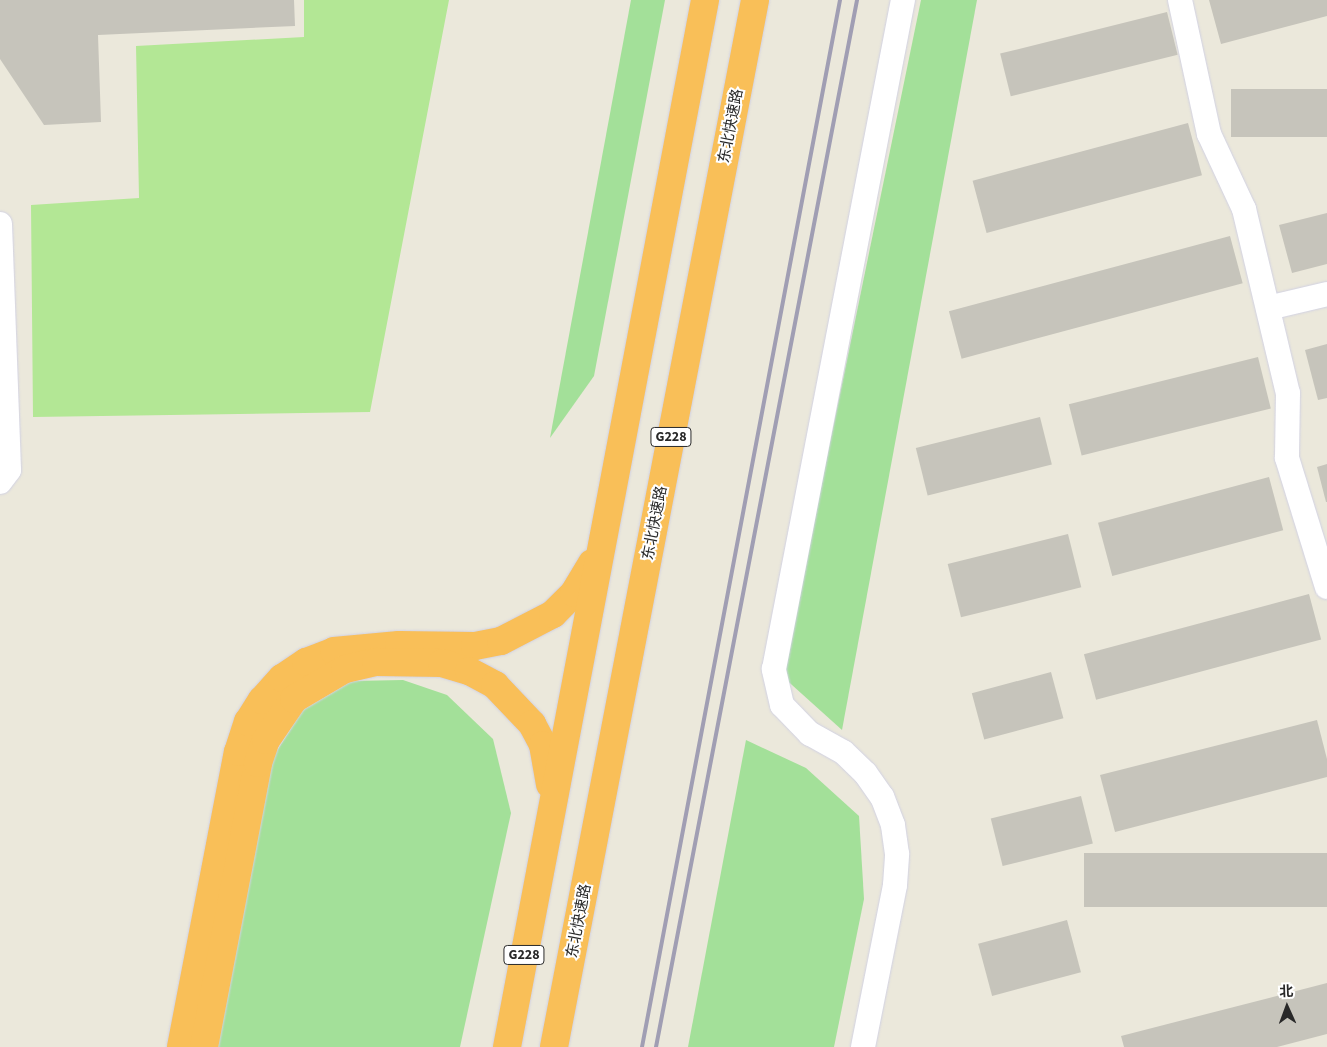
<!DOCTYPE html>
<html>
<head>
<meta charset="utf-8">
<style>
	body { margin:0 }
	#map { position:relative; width:1327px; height:1047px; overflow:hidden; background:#ebe8db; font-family:"Source Sans 3","Noto Sans SC",sans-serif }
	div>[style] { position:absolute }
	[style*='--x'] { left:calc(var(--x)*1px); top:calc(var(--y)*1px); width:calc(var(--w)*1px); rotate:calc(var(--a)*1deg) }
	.green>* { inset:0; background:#a3e099 }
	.pitch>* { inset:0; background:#b3e795 }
	.building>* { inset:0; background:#c6c4bb; transform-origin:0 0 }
	.roads { filter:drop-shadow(0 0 1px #d1d1e2) drop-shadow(0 0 1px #d1d1e2) }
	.minor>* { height:24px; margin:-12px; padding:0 12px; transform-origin:12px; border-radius:12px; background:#fff }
	.highway>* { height:28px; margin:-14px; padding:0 14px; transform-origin:14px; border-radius:14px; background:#f9bf58 }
	.rail>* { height:4px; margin:-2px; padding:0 2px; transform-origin:2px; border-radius:2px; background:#a09eb3 }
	span { translate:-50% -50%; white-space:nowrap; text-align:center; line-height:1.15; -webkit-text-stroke:4px #fff; paint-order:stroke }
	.shield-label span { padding:1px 4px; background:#fff; border:1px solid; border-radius:4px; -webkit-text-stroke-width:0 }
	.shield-label { font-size:14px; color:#292929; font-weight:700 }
	.street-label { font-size:15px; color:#292929 }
	.north { position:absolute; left:1262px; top:982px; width:50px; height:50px; -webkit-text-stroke:4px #fff; paint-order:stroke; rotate:358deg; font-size:14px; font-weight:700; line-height:20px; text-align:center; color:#292929 }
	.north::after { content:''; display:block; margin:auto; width:18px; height:22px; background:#292929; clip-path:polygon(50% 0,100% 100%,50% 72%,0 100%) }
</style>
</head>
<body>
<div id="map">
	<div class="green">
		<i style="clip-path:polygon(631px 0,665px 0,594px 376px,550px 438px)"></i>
		<i style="clip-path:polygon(921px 0,977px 0,842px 730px,782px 676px)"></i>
		<i style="clip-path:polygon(403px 680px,447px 695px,493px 739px,511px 813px,460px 1047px,210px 1047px,264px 771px,303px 710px,352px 681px)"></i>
		<i style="clip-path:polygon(746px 740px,806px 768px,859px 816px,864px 899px,834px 1047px,688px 1047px)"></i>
	</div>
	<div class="pitch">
		<i style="clip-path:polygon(304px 0,449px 0,370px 412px,33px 417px,31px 205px,139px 198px,136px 46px,304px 37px)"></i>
	</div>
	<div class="building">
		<i style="clip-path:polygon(0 0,294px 0,295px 26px,98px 35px,101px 122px,44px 125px,0 59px)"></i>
		<i style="clip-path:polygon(1209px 0,1327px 0,1327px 16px,1221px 44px)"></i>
		<i style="left:1167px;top:12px;width:44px;height:172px;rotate:76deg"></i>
		<i style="left:1327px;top:89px;width:48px;height:96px;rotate:90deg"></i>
		<i style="left:1188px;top:123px;width:54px;height:223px;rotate:75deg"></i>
		<i style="clip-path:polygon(1327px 213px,1327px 264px,1292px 273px,1279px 225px)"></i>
		<i style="left:1230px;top:236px;width:49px;height:291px;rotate:75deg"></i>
		<i style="clip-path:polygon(1327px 344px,1327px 398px,1318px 400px,1305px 350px)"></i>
		<i style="left:1258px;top:357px;width:53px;height:195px;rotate:76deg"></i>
		<i style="left:1040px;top:417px;width:49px;height:128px;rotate:76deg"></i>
		<i style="clip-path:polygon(1327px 464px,1327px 502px,1326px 502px,1317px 467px)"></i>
		<i style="left:1269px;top:477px;width:55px;height:177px;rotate:75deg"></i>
		<i style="left:1068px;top:534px;width:55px;height:124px;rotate:76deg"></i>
		<i style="left:1309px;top:594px;width:47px;height:233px;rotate:75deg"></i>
		<i style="left:1051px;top:672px;width:48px;height:82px;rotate:75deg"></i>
		<i style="clip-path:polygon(1317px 720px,1327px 759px,1327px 777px,1115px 832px,1100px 775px)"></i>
		<i style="left:1081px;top:796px;width:49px;height:93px;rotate:76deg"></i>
		<i style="left:1327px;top:853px;width:54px;height:243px;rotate:90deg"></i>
		<i style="left:1067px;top:920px;width:54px;height:92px;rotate:75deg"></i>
		<i style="clip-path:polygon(1327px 983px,1327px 1034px,1277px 1047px,1124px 1047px,1121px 1036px)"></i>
	</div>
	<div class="roads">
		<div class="minor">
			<i style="--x:1180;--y:0;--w:137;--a:77.8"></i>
			<i style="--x:1209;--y:134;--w:83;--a:65"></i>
			<i style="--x:1244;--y:209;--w:189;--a:76.6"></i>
			<i style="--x:1288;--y:393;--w:65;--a:90.9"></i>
			<i style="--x:1287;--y:458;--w:135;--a:72.8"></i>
			<i style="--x:0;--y:224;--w:246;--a:87.9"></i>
			<i style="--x:9;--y:470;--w:15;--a:127"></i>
			<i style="--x:1268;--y:308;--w:61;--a:-13.3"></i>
			<i style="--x:863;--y:1047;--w:165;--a:-78.8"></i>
			<i style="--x:895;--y:885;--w:31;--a:-86"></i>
			<i style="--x:897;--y:854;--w:29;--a:-98"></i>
			<i style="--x:893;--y:825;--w:30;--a:-111"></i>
			<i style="--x:882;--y:797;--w:29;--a:-125"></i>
			<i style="--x:865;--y:773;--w:30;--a:-136"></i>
			<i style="--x:843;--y:752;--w:38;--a:-151"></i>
			<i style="--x:810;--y:734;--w:40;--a:-134"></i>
			<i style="--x:782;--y:705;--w:37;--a:-103"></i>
			<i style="--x:774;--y:669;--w:681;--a:-79.09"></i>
		</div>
		<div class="highway">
			<i style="--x:181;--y:1047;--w:300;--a:-79.1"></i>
			<i style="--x:238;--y:752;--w:32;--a:-72"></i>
			<i style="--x:248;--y:722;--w:26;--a:-58"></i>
			<i style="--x:262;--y:700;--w:30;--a:-48"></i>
			<i style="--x:282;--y:678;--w:29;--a:-34"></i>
			<i style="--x:306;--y:662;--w:30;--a:-21"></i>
			<i style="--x:334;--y:651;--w:65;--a:-5.3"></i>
			<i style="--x:399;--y:645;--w:76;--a:0.8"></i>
			<i style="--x:475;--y:646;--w:26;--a:-11"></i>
			<i style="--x:501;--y:641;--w:59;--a:-27.4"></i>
			<i style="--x:553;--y:614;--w:30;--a:-45"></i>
			<i style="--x:574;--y:593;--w:35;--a:-59"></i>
			<i style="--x:204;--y:1047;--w:289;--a:-79.2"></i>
			<i style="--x:258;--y:763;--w:24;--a:-71"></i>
			<i style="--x:266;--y:740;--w:50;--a:-55.7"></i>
			<i style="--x:294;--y:699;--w:59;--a:-30.5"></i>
			<i style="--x:345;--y:669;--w:32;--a:-13"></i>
			<i style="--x:376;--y:662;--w:66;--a:0.9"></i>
			<i style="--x:442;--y:663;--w:28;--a:17"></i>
			<i style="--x:469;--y:671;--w:30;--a:28"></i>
			<i style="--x:495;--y:685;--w:54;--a:46.5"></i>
			<i style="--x:532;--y:724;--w:24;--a:62"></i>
			<i style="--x:543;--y:745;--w:40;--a:80"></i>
			<i style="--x:507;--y:1047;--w:1066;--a:-79.29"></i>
			<i style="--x:554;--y:1047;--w:1066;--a:-79.13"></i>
		</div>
	</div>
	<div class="rail">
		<i style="--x:642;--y:1047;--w:1066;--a:-79.29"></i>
		<i style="--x:656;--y:1047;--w:1066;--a:-79.13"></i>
	</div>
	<div class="shield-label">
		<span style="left:671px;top:437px">G228</span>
		<span style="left:524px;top:955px">G228</span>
	</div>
	<div class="street-label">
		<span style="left:731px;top:126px;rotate:-79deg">东北快速路</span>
		<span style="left:655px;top:523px;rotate:-79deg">东北快速路</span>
		<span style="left:579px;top:921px;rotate:-79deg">东北快速路</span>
	</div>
	<div class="north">北</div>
</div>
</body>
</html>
